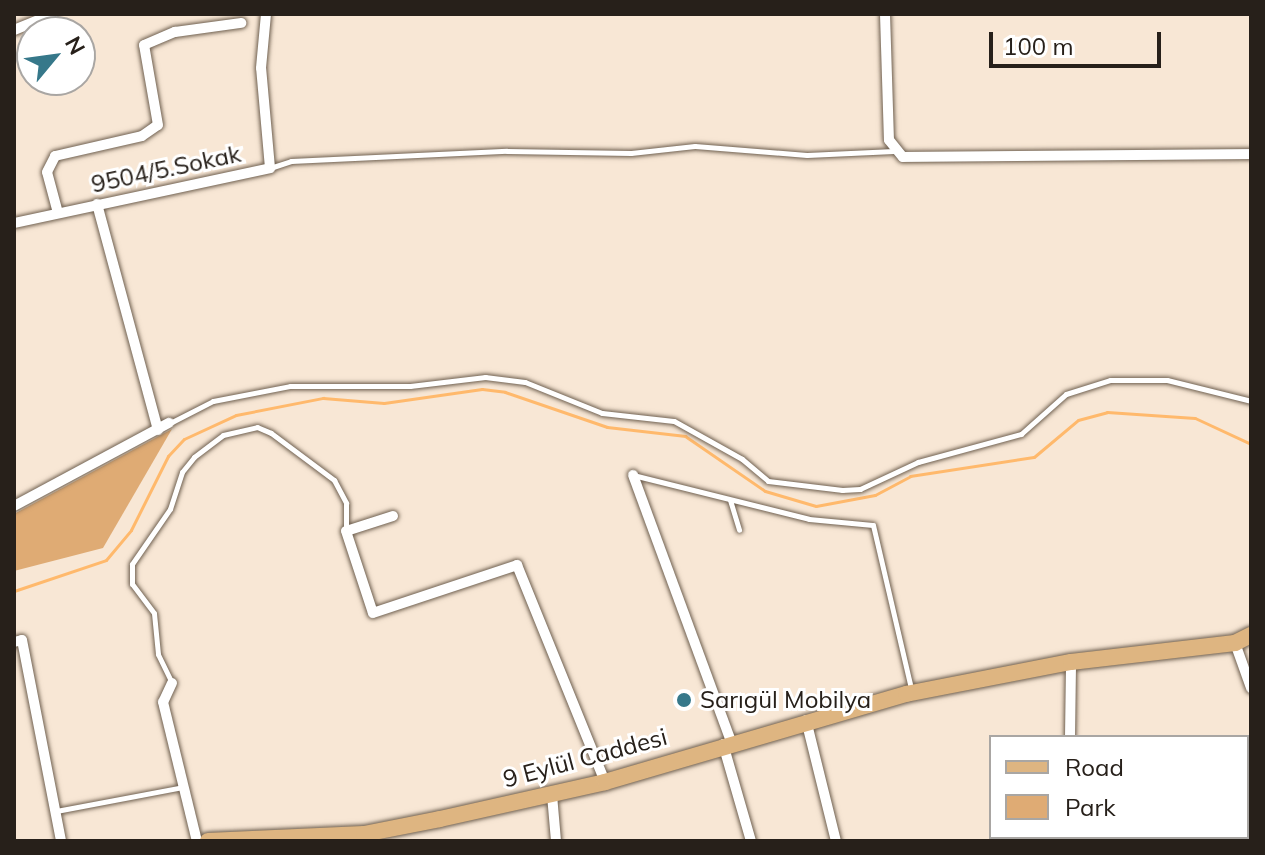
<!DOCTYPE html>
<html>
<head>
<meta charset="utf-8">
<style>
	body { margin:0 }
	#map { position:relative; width:1265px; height:855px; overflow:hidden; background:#f8e7d5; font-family:Mulish,sans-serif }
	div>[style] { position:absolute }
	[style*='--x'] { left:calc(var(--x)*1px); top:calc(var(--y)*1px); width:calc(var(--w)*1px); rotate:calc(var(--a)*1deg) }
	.green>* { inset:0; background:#dfab74 }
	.stream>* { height:3px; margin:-1.5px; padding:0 1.5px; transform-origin:1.5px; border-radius:1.5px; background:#ffb96c }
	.roads { filter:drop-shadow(0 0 2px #6f6050) drop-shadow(0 0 2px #6f6050) }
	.service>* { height:5px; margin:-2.5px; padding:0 2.5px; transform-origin:2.5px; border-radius:2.5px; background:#fff }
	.minor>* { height:10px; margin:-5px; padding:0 5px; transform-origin:5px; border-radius:5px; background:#fff }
	.primary>* { height:16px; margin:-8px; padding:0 8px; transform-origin:8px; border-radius:8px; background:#deb581 }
	.dots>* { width:22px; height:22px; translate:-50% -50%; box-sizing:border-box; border:4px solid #fff; border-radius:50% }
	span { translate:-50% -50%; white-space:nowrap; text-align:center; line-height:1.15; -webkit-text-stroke:6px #fff; paint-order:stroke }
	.street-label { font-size:24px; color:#27201a }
	.poi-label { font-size:24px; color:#27201a }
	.left { translate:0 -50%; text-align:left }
	.frame { position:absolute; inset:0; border:16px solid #27201a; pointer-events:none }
	.legend { position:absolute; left:989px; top:735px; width:260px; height:104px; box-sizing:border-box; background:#fff; border:2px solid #a9a6a3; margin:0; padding:10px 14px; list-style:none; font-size:24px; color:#27201a }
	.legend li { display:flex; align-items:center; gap:16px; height:40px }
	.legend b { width:40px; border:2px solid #a9a6a3 }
	.north { position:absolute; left:16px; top:16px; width:80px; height:80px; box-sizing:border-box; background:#fff; border:2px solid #a9a6a3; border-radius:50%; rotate:61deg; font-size:22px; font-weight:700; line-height:32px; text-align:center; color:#27201a }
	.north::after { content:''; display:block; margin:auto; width:28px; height:36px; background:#36788a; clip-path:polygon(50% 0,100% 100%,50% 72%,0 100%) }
	.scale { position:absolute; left:989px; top:32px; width:172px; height:36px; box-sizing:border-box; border:4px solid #27201a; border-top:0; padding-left:10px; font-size:24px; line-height:28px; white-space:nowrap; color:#27201a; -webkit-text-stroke:6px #fff; paint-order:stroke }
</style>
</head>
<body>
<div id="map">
	<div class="green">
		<i style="clip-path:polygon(172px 429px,103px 548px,14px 571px,14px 514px)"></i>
	</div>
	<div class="stream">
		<i style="--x:14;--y:591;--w:97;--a:-18.6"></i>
		<i style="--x:106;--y:560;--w:39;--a:-50"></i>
		<i style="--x:131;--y:530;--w:83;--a:-63.4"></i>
		<i style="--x:168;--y:456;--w:23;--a:-47"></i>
		<i style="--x:184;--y:439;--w:57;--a:-24.8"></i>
		<i style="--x:236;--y:415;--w:89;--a:-11.1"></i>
		<i style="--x:323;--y:398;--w:61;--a:4.7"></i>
		<i style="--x:384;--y:403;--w:99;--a:-8.1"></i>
		<i style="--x:482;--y:389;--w:23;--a:7"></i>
		<i style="--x:505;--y:392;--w:108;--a:18.9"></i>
		<i style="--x:607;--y:427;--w:79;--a:6.6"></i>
		<i style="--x:685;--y:436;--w:97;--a:34.5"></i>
		<i style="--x:765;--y:491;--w:53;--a:16.4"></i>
		<i style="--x:816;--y:506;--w:60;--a:-10.6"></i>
		<i style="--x:875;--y:495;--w:40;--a:-28"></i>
		<i style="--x:910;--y:476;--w:125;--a:-8.7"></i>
		<i style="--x:1034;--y:457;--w:57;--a:-40.1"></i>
		<i style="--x:1078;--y:420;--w:30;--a:-15"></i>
		<i style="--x:1107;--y:412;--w:88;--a:3.9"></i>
		<i style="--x:1195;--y:418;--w:62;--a:24.9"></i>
	</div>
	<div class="roads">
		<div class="service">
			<i style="--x:270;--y:168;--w:22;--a:-18"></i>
			<i style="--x:291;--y:161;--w:216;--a:-2.7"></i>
			<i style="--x:507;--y:151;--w:124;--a:0.9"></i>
			<i style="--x:631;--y:153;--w:64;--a:-6.2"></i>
			<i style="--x:695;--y:146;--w:112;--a:4.6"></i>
			<i style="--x:807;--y:155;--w:87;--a:-2.6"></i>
			<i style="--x:170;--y:423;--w:48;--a:-27.1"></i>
			<i style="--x:213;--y:401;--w:78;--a:-11"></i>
			<i style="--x:290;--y:386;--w:120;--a:0"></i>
			<i style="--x:410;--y:386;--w:76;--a:-6.8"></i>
			<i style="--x:485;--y:377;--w:40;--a:7.1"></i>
			<i style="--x:525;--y:382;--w:83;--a:21.9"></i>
			<i style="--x:602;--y:413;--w:72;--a:6.3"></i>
			<i style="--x:674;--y:421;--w:78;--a:29.2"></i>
			<i style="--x:742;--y:459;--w:34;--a:40"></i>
			<i style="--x:768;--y:481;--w:75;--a:6.9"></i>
			<i style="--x:842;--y:490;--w:18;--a:-3"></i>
			<i style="--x:860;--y:489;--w:64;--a:-25"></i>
			<i style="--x:918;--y:462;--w:107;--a:-15.2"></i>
			<i style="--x:1021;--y:434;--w:60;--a:-41.6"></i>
			<i style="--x:1066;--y:394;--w:46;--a:-17.7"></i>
			<i style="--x:1110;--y:380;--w:57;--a:0"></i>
			<i style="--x:1167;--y:380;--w:87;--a:14"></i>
			<i style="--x:633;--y:475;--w:181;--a:14"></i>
			<i style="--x:809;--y:519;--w:64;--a:5.4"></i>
			<i style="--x:873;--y:525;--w:167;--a:76.9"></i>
			<i style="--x:730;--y:500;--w:31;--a:73"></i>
			<i style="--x:172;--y:683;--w:32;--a:-116"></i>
			<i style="--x:158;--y:654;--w:41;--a:-95.6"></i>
			<i style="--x:154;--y:613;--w:36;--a:-127"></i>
			<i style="--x:132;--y:584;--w:20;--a:-90"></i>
			<i style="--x:132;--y:564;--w:67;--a:-55.4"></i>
			<i style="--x:170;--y:509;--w:39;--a:-72"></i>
			<i style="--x:182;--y:472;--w:19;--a:-51"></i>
			<i style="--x:194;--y:457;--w:36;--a:-37"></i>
			<i style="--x:223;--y:435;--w:35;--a:-13"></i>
			<i style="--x:257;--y:427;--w:15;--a:23"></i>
			<i style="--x:271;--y:433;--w:79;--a:36.7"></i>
			<i style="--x:334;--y:480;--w:26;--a:62"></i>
			<i style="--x:346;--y:503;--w:27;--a:90"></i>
			<i style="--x:56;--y:811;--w:129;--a:-10.7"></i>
		</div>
		<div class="minor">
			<i style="--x:885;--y:14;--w:126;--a:88.2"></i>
			<i style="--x:889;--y:140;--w:22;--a:51"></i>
			<i style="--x:903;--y:157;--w:348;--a:-0.5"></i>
			<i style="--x:14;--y:30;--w:42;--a:-22.3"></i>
			<i style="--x:97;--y:204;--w:234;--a:74.9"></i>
			<i style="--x:58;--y:213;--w:42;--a:-105"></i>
			<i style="--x:47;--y:172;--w:18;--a:-63"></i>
			<i style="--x:55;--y:156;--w:89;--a:-12.9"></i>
			<i style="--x:142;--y:136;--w:19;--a:-35"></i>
			<i style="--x:158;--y:125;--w:81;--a:-99.9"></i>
			<i style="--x:144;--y:45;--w:34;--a:-23"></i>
			<i style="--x:175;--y:32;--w:67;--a:-7.8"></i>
			<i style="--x:14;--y:223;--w:262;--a:-12.1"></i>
			<i style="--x:270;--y:168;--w:100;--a:-95.1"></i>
			<i style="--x:261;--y:68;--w:54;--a:-84.7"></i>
			<i style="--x:633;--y:475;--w:284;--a:69.8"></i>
			<i style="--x:14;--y:506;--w:176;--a:-28.2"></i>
			<i style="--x:393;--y:516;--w:49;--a:162.3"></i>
			<i style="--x:346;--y:531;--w:86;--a:71.8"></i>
			<i style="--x:373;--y:613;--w:152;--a:-18.4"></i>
			<i style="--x:517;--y:565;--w:234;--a:67.9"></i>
			<i style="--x:14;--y:642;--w:8;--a:-14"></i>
			<i style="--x:22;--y:640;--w:205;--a:79"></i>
			<i style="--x:1235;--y:643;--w:48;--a:70.4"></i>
			<i style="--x:172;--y:683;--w:21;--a:115"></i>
			<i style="--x:163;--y:702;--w:143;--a:76.3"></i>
			<i style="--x:806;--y:720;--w:125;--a:76.1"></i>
			<i style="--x:1070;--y:737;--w:75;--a:-89.2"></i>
			<i style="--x:723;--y:744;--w:101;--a:73.9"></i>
			<i style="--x:552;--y:795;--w:46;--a:85"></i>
			<i style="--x:1065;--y:841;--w:4;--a:-90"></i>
		</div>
		<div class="primary">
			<i style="--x:208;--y:841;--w:156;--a:-2.6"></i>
			<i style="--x:364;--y:834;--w:77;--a:-11.2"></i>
			<i style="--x:440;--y:819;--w:169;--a:-12.6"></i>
			<i style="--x:605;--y:782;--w:314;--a:-16.3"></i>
			<i style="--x:906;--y:694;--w:168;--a:-11"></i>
			<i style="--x:1071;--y:662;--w:165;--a:-6.6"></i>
			<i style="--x:1235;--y:643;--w:18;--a:-27"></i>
		</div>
	</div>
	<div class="dots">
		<i style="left:684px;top:700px;background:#36788a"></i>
	</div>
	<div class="street-label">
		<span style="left:166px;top:169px;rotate:-12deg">9504/5.Sokak</span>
		<span style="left:585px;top:758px;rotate:-15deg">9 Eylül Caddesi</span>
	</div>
	<div class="poi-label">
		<span class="left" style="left:700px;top:700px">Sarıgül Mobilya</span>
	</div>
	<div class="frame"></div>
	<ul class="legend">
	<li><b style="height:10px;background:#deb581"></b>Road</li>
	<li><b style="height:22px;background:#dfab74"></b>Park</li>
	</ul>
	<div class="north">N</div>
	<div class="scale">100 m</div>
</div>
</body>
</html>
